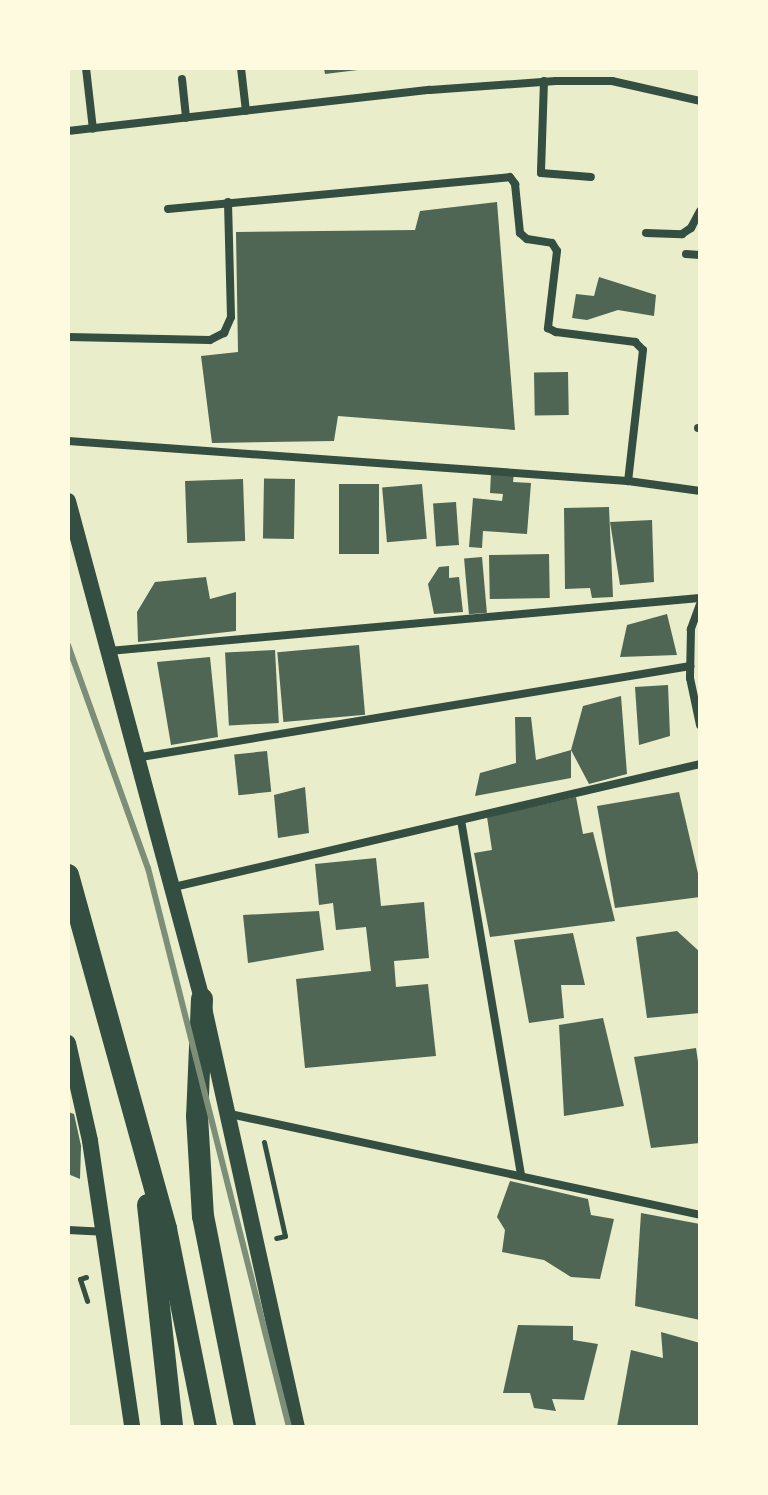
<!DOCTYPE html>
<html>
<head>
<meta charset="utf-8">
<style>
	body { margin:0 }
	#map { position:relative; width:768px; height:1495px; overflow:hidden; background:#e9edc9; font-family:"DejaVu Sans",sans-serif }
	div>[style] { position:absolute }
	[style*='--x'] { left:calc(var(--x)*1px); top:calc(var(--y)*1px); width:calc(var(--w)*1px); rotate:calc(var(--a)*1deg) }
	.building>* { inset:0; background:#4f6655; transform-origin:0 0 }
	.path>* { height:5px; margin:-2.5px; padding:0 2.5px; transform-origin:2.5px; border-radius:2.5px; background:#344e41 }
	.minor>* { height:8px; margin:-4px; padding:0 4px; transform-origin:4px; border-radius:4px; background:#344e41 }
	.secondary>* { height:16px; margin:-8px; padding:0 8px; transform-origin:8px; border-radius:8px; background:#344e41 }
	.trunk>* { height:22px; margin:-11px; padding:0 11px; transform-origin:11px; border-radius:11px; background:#344e41 }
	.rail>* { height:6px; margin:-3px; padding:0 3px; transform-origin:3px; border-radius:3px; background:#7c8e77 }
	span { translate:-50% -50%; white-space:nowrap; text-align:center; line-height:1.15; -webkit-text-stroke:8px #fefae0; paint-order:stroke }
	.frame { position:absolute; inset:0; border:70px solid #fefae0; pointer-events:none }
</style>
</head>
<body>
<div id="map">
	<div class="building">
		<i style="clip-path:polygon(324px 68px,358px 68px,358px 70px,325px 74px)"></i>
		<i style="clip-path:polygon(497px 202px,515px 430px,338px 416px,334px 441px,212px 443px,201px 356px,238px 352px,236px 232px,415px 230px,420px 211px)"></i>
		<i style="clip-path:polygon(599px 277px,656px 295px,654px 316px,618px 310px,587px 320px,572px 318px,576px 294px,594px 296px)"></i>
		<i style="left:568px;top:372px;width:43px;height:34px;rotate:89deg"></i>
		<i style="clip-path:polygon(491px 472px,514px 474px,513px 482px,531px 483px,527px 534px,483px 531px,482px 548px,469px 547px,473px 498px,502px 501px,503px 494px,490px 493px)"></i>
		<i style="left:243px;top:479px;width:62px;height:58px;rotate:88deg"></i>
		<i style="left:295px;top:479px;width:60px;height:31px;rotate:91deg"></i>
		<i style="left:339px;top:484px;width:40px;height:70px"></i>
		<i style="left:422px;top:484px;width:55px;height:40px;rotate:85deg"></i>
		<i style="left:456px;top:502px;width:43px;height:23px;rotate:86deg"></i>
		<i style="clip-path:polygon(609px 507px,613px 597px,592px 598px,590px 588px,565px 589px,564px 508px)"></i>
		<i style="clip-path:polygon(652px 520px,654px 582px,620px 585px,610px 522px)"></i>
		<i style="left:549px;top:554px;width:44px;height:60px;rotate:89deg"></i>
		<i style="left:482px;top:557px;width:56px;height:18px;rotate:85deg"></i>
		<i style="clip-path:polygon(449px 566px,449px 578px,459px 577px,463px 612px,434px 614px,428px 584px,439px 567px)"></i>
		<i style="clip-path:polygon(206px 577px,210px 599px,236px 592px,236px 631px,138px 642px,137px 612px,155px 582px)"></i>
		<i style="clip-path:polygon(667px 614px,677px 655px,620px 657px,627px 625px)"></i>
		<i style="left:359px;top:645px;width:70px;height:82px;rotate:85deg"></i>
		<i style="left:275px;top:650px;width:73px;height:50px;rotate:87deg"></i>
		<i style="clip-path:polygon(210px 657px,218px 737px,171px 745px,157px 662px)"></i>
		<i style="clip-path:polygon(668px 685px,670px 736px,639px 745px,635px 687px)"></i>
		<i style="clip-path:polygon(621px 696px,627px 774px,589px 784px,571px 750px,571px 778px,475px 796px,480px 773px,516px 763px,515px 717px,531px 717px,536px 760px,571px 750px,583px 706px)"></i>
		<i style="left:267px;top:751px;width:41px;height:33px;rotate:84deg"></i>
		<i style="clip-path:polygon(305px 787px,309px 833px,278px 838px,274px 795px)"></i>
		<i style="clip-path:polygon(679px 792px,700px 882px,700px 897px,615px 908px,597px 806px)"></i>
		<i style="clip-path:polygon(576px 797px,583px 834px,593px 832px,615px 921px,490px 937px,474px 853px,492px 850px,487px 817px)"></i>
		<i style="clip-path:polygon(376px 858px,381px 906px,424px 902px,429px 958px,394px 961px,396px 987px,428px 984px,436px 1056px,305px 1068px,296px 979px,371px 971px,366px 927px,336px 930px,333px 903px,319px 905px,315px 864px)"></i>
		<i style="clip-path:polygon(319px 911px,324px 950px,248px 963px,243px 915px)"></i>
		<i style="clip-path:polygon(677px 931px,700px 952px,700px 1013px,647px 1018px,636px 937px)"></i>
		<i style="clip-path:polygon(573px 933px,585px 985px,561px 985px,564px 1018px,529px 1023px,514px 940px)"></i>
		<i style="clip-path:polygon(603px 1018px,624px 1106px,564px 1116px,559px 1025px)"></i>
		<i style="clip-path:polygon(696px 1048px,700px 1075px,700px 1143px,651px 1148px,634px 1057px)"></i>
		<i style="clip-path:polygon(68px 1112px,74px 1114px,81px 1146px,80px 1179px,68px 1174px)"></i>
		<i style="clip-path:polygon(510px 1181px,588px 1199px,591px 1215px,614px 1219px,600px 1279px,571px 1277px,544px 1260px,502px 1252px,505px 1230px,497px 1217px)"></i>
		<i style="clip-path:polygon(641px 1213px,700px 1224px,700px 1320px,635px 1306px)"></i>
		<i style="clip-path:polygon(518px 1325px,573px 1326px,573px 1340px,598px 1344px,584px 1400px,552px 1399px,556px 1411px,534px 1408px,530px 1393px,503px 1393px)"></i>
		<i style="clip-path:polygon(661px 1332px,700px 1343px,700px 1427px,617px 1427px,631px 1350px,663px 1358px)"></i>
	</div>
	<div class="path">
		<i style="--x:264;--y:1142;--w:96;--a:77.4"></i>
		<i style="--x:285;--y:1236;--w:9;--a:167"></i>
		<i style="--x:86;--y:1277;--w:6;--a:162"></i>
		<i style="--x:80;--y:1279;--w:23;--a:72"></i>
	</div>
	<div class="minor">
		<i style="--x:86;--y:68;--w:61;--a:83.5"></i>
		<i style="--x:241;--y:68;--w:43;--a:83.4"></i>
		<i style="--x:182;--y:79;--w:39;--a:84"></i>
		<i style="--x:544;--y:81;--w:92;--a:91.9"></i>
		<i style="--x:541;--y:173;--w:50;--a:4.6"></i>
		<i style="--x:68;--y:131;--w:364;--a:-6.5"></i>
		<i style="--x:430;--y:90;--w:126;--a:-4.1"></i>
		<i style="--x:556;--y:81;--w:56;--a:0"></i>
		<i style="--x:612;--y:81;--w:90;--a:12.8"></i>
		<i style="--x:168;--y:209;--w:343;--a:-5.3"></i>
		<i style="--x:510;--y:177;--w:9;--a:54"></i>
		<i style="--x:515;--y:184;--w:49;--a:84.2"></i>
		<i style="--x:520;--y:233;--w:9;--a:41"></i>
		<i style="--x:527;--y:239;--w:25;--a:9"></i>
		<i style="--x:552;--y:243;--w:9;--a:58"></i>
		<i style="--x:557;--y:251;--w:78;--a:96.7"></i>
		<i style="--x:548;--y:328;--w:9;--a:27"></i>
		<i style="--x:556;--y:332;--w:80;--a:7.2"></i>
		<i style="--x:635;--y:342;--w:11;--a:45"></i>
		<i style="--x:643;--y:350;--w:132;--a:96.5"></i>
		<i style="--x:646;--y:233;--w:36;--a:2"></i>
		<i style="--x:682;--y:234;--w:11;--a:-34"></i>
		<i style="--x:691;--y:228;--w:19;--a:-62"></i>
		<i style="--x:686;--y:254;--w:14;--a:4"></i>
		<i style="--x:68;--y:337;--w:142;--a:1.2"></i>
		<i style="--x:210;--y:340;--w:16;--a:-27"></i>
		<i style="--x:224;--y:333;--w:17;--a:-66"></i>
		<i style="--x:231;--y:317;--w:115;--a:-91.5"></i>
		<i style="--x:698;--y:428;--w:2;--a:0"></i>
		<i style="--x:68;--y:441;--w:561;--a:4.09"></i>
		<i style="--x:628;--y:481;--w:73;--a:7.9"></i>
		<i style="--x:700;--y:604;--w:27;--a:110"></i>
		<i style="--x:691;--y:629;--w:49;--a:91.2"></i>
		<i style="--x:690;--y:678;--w:48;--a:78"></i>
		<i style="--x:109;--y:651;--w:593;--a:-5.12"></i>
		<i style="--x:135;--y:758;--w:563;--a:-9.41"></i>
		<i style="--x:461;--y:820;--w:359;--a:80.4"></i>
		<i style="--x:174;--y:887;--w:540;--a:-13.16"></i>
		<i style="--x:230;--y:1114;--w:481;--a:12.1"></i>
		<i style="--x:68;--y:1230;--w:35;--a:3"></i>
	</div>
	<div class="secondary">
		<i style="--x:68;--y:501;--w:516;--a:74.94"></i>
		<i style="--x:202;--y:999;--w:438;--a:77.5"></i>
		<i style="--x:68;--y:1043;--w:100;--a:77.3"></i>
		<i style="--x:90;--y:1141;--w:289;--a:81.6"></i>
	</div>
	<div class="trunk">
		<i style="--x:68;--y:875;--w:367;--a:74.5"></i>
		<i style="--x:166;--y:1229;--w:202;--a:78.6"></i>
		<i style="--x:202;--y:999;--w:117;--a:92.4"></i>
		<i style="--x:197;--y:1116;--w:100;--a:86.6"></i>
		<i style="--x:203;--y:1216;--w:215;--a:78.7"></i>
		<i style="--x:148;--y:1205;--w:223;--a:83.8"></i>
	</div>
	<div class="rail">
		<i style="--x:68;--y:645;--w:237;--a:70.3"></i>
		<i style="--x:148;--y:868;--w:577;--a:75.84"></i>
	</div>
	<div class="frame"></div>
</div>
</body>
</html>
